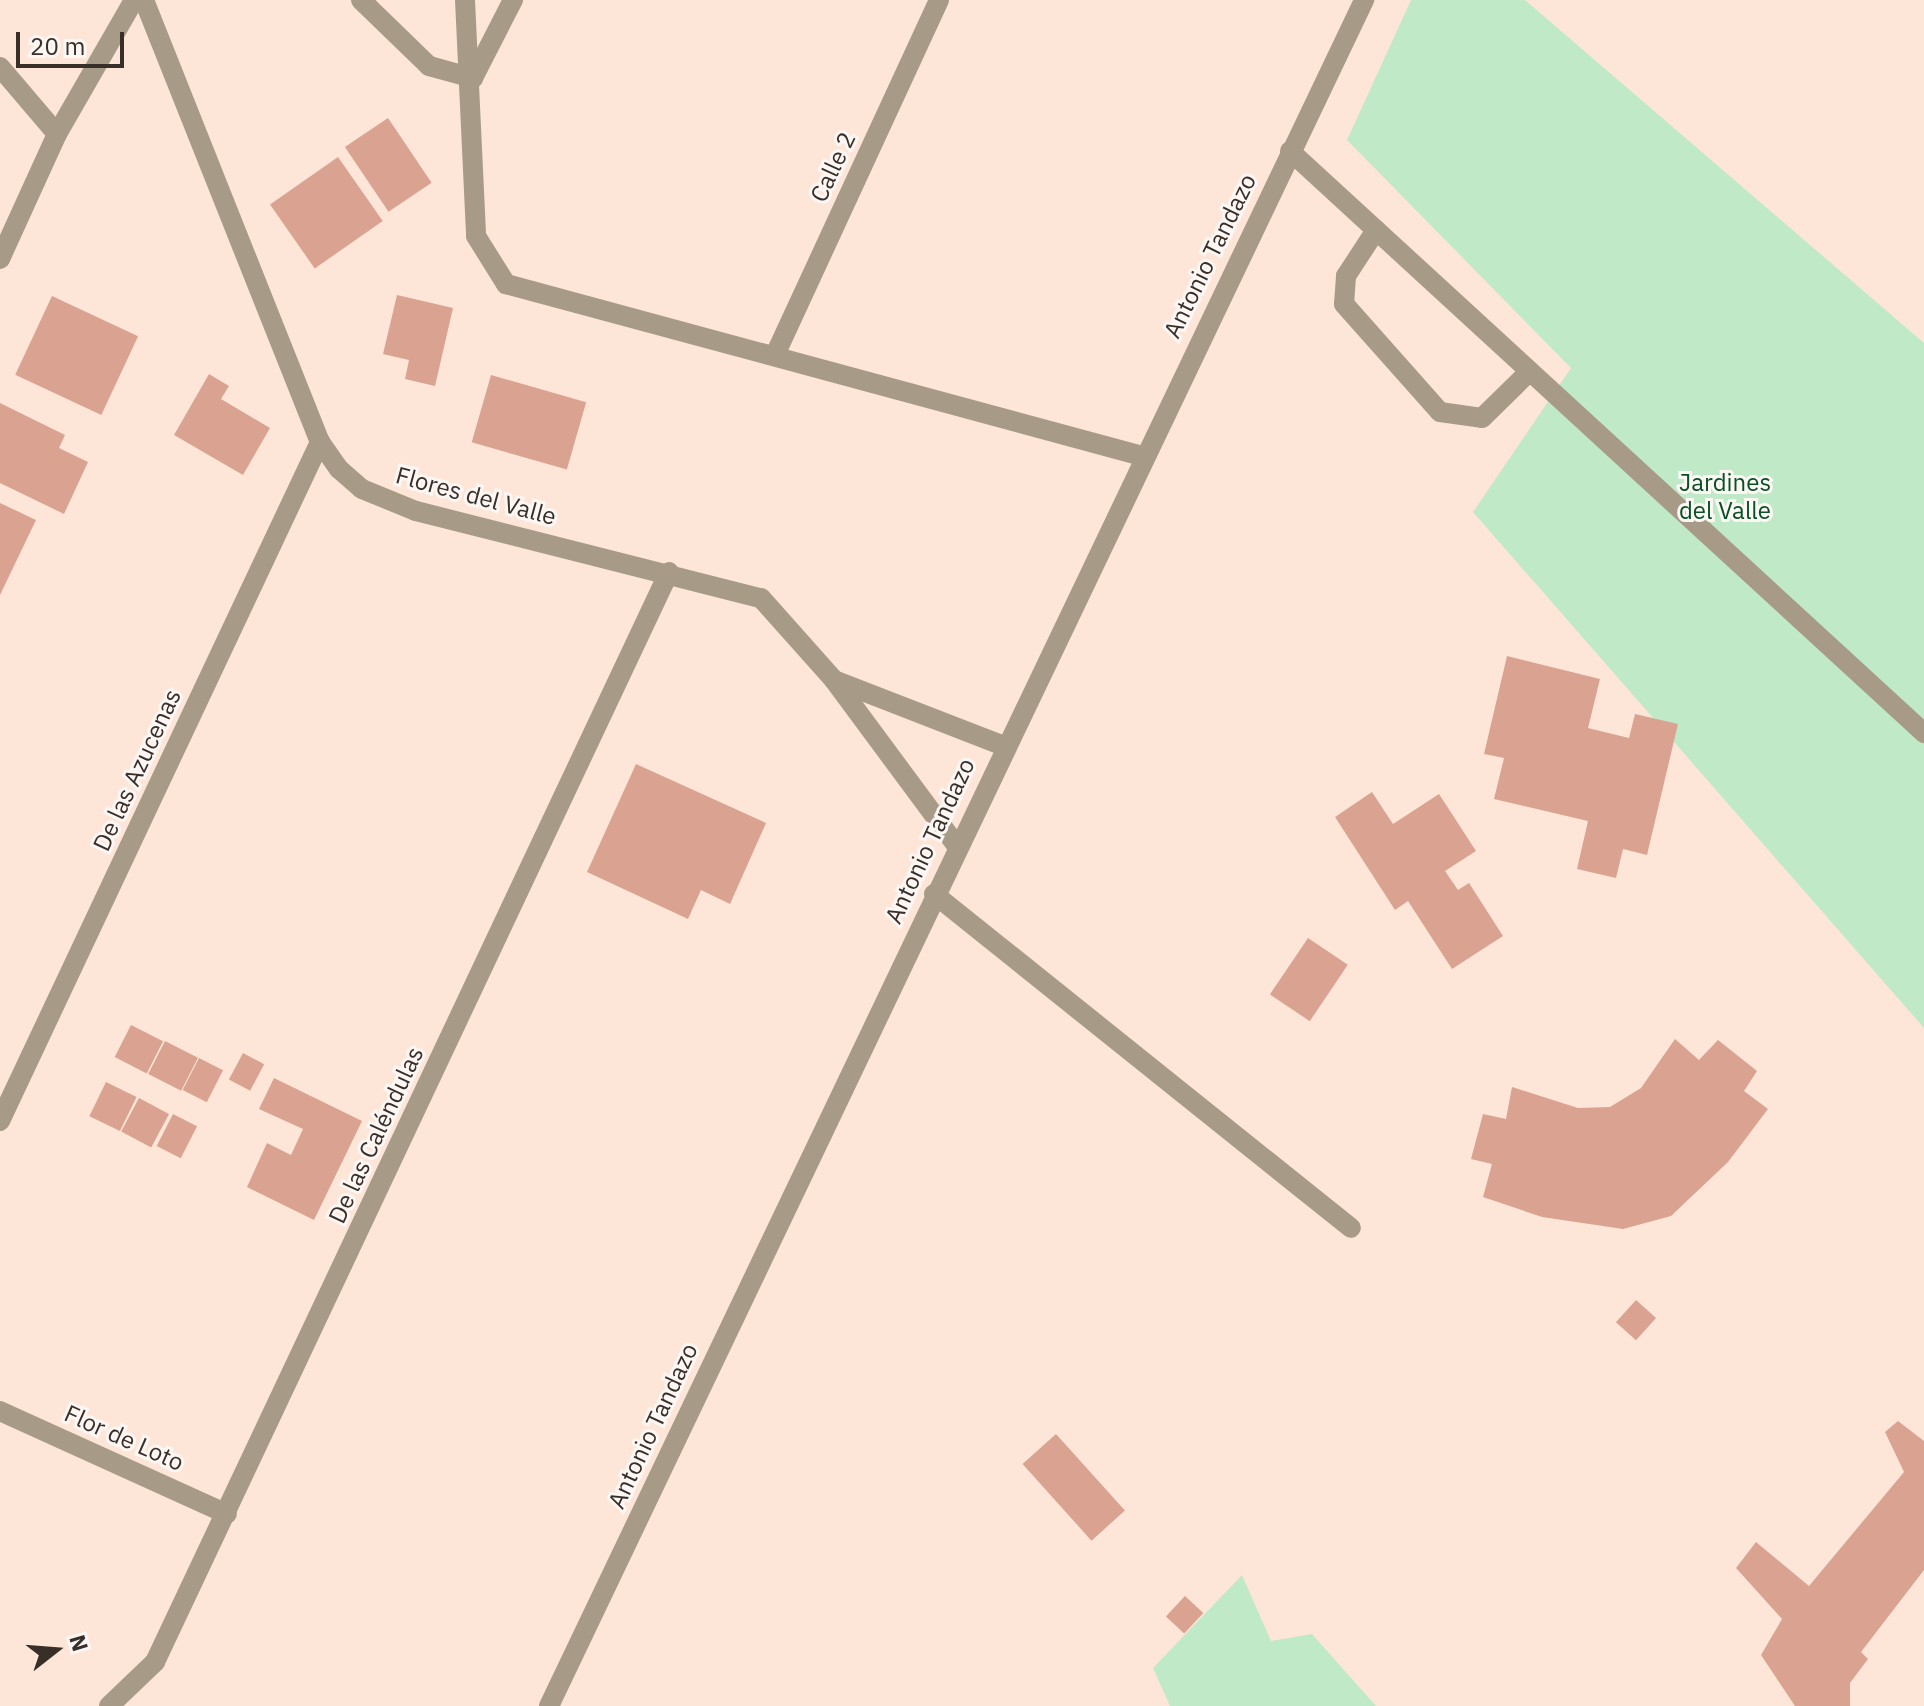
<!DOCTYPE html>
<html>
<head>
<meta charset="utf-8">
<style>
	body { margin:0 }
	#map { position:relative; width:1924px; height:1706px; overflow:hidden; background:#fde6d7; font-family:"IBM Plex Sans",sans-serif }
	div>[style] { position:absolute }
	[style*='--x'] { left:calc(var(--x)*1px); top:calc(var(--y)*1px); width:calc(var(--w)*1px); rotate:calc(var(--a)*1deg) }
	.green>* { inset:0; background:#c0e9c7 }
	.building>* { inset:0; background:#daa391; transform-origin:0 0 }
	.minor>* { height:20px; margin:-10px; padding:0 10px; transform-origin:10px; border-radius:10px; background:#a79b87 }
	span { translate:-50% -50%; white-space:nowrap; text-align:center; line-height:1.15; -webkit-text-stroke:6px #fcf7f4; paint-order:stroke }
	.street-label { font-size:24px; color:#382f29 }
	.park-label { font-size:24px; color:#085124 }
	.north { position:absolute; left:16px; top:1610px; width:80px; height:80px; -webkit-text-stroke:6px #fcf7f4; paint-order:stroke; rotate:73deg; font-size:22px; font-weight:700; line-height:32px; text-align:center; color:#382f29 }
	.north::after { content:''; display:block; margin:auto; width:28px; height:36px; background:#382f29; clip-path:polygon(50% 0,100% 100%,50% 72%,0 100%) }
	.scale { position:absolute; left:16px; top:32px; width:108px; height:36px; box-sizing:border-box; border:4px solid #382f29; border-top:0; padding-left:10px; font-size:24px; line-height:28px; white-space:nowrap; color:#382f29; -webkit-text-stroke:6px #fcf7f4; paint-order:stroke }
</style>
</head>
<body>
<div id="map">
	<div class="green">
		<i style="clip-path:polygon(1411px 0,1525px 0,1924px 343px,1924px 1028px,1473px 512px,1571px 368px,1347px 140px)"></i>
		<i style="clip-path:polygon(1242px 1575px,1271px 1641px,1312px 1634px,1376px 1706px,1170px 1706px,1153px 1668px)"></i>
	</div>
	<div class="building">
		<i style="left:388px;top:118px;width:78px;height:52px;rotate:56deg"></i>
		<i style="left:338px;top:157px;width:78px;height:83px;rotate:55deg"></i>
		<i style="clip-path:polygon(397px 295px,453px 308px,435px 386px,405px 379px,409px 360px,383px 354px)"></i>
		<i style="left:52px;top:296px;width:95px;height:87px;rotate:25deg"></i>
		<i style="clip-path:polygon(209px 374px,229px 386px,221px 399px,270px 428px,243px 475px,174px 435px)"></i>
		<i style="left:491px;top:375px;width:99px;height:70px;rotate:16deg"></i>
		<i style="clip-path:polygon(0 403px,65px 435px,59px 448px,88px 462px,64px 514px,0 483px)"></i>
		<i style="clip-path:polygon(0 503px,36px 520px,0 595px)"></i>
		<i style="clip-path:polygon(1507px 656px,1600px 679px,1588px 728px,1629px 738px,1635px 714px,1678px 724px,1647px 855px,1623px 849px,1616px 878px,1577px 869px,1588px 821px,1494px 799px,1504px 758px,1484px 754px)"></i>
		<i style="clip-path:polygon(636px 764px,766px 823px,730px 904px,701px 890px,688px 919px,587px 872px)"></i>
		<i style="clip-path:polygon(1372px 792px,1393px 824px,1439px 794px,1476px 851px,1445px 871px,1458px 890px,1469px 883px,1503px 936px,1452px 969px,1408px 901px,1395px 910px,1335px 817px)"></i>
		<i style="left:1308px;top:938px;width:48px;height:68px;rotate:34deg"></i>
		<i style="left:131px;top:1025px;width:36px;height:36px;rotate:27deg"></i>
		<i style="clip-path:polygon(1675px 1039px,1699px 1060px,1718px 1040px,1757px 1071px,1744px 1091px,1768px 1109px,1728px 1162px,1671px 1216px,1623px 1229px,1542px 1217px,1483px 1197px,1492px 1164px,1471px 1159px,1483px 1114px,1506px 1119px,1512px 1087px,1578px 1108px,1610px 1107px,1641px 1088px)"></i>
		<i style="left:165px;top:1041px;width:37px;height:37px;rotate:27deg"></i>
		<i style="left:243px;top:1053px;width:24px;height:30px;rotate:28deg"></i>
		<i style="left:199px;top:1058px;width:27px;height:36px;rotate:27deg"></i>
		<i style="clip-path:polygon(274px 1078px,362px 1121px,314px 1220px,247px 1187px,267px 1143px,291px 1155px,303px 1129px,259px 1109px)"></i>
		<i style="left:106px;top:1082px;width:34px;height:38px;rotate:26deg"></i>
		<i style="left:139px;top:1098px;width:34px;height:38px;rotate:28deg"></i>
		<i style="left:173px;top:1114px;width:27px;height:36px;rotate:27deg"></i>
		<i style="left:1636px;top:1300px;width:27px;height:30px;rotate:42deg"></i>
		<i style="clip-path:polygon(1898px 1421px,1924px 1441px,1924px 1570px,1861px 1652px,1868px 1659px,1850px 1683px,1850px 1706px,1795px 1706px,1761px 1655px,1782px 1619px,1736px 1568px,1756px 1542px,1809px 1586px,1904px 1472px,1885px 1432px)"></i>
		<i style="left:1056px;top:1434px;width:103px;height:45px;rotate:48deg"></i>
		<i style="left:1185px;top:1596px;width:25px;height:28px;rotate:43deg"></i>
	</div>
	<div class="minor">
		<i style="--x:144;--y:0;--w:476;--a:68.3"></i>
		<i style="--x:320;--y:442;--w:33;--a:55"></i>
		<i style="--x:339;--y:469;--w:30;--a:41"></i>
		<i style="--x:362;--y:489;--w:58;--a:22.2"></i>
		<i style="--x:416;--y:511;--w:356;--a:14.2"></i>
		<i style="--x:761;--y:598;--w:110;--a:48.3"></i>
		<i style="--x:834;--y:680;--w:207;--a:53.5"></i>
		<i style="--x:361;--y:0;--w:95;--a:44.1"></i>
		<i style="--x:429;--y:66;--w:46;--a:15.3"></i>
		<i style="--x:473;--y:78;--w:88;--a:-62.9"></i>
		<i style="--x:465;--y:0;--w:236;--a:87.3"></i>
		<i style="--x:476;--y:236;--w:57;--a:58"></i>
		<i style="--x:506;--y:284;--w:659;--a:15.13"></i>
		<i style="--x:0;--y:67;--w:88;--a:49.6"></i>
		<i style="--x:1290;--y:151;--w:861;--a:42.55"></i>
		<i style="--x:1376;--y:230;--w:55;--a:123.1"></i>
		<i style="--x:1346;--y:276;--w:28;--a:94"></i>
		<i style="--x:1344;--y:304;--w:144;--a:48.4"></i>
		<i style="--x:1440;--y:412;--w:42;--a:8.1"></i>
		<i style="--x:1482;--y:418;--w:67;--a:-44.4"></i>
		<i style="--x:0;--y:259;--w:137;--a:-65.5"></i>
		<i style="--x:57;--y:134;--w:155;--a:-60.1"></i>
		<i style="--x:775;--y:355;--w:391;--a:-65.2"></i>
		<i style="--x:834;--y:680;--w:182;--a:21.2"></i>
		<i style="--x:934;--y:894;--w:534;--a:38.69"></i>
		<i style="--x:0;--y:1121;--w:751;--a:-64.77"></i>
		<i style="--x:0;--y:1411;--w:249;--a:24.4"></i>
		<i style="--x:109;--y:1706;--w:64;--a:-43.7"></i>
		<i style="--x:155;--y:1662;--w:1205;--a:-64.75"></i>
		<i style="--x:549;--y:1706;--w:1891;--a:-64.46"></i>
	</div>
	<div class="street-label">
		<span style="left:833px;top:167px;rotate:-65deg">Calle 2</span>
		<span style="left:1210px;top:256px;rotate:-64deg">Antonio Tandazo</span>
		<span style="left:476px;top:496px;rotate:15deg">Flores del Valle</span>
		<span style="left:137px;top:770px;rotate:-65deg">De las Azucenas</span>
		<span style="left:930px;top:841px;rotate:-65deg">Antonio Tandazo</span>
		<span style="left:376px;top:1135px;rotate:-65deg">De las Caléndulas</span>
		<span style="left:653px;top:1426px;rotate:-65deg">Antonio Tandazo</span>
		<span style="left:124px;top:1438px;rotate:24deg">Flor de Loto</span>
	</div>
	<div class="park-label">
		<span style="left:1725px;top:497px">Jardines<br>del Valle</span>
	</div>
	<div class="north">N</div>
	<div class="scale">20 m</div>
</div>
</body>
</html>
